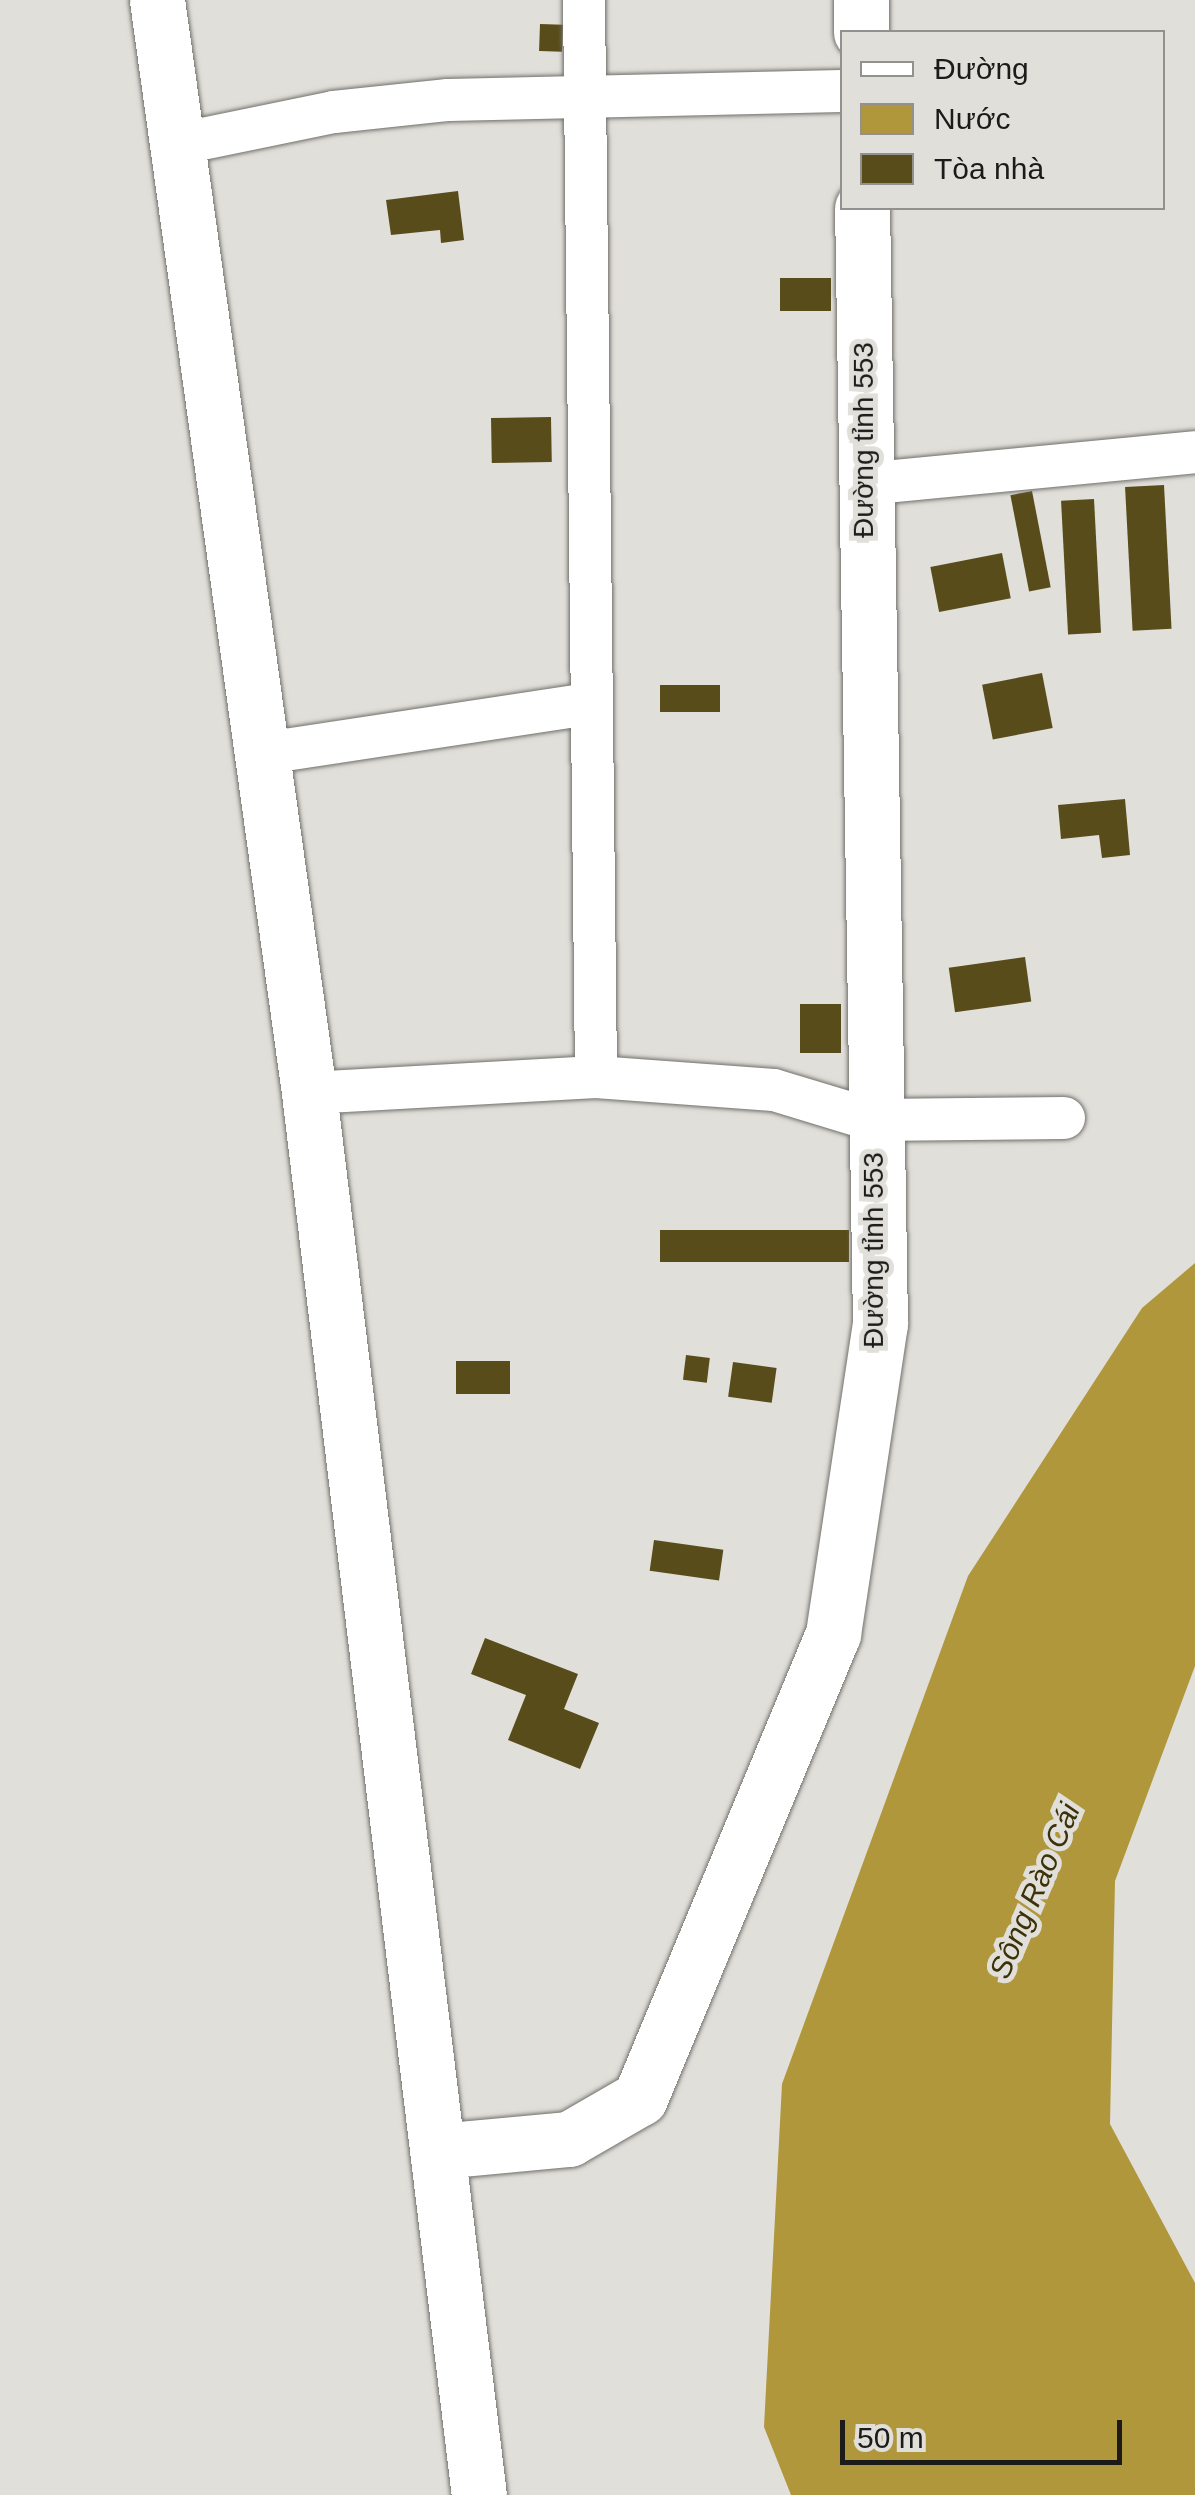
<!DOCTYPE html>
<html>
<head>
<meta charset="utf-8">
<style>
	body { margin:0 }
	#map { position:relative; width:1195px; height:2495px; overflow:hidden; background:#e1dfda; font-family:Helvetica,sans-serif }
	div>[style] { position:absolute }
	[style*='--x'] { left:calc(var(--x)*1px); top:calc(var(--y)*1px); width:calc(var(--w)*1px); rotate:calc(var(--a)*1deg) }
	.water>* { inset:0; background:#b1973b }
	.building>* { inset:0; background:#594c1b; transform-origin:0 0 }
	.roads { filter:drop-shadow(0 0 2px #71706b) drop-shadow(0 0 2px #71706b) }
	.street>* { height:42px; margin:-21px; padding:0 21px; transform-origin:21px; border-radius:21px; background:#fff }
	.secondary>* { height:55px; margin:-27.5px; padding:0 27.5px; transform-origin:27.5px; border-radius:27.5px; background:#fff }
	span { translate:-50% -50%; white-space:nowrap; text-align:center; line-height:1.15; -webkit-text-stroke:10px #e1dfda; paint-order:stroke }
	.street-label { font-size:28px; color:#1b1b19 }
	.water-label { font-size:30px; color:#3c3108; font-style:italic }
	.legend { position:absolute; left:840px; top:30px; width:325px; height:180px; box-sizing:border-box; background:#e1dfda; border:2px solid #92918d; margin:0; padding:12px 18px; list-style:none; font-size:30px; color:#1b1b19 }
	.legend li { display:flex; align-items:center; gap:20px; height:50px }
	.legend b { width:50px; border:2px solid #92918d }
	.scale { position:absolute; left:840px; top:2420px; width:282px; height:45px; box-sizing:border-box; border:5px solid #1b1b19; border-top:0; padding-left:12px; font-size:30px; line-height:35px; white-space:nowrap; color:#1b1b19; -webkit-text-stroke:8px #e1dfda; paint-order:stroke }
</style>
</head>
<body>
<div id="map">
	<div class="water">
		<i style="clip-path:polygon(1195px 1263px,1195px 1666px,1115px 1881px,1110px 2124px,1195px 2283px,1195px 2495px,791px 2495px,764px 2427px,782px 2084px,968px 1576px,1142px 1308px)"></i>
	</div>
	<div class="building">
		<i style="left:540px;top:24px;width:23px;height:27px;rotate:2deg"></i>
		<i style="clip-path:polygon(458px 191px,464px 240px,441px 243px,440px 230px,391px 235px,386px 200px)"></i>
		<i style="left:831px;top:278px;width:33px;height:51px;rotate:90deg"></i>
		<i style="left:551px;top:417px;width:45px;height:60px;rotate:89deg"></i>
		<i style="left:1164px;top:485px;width:144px;height:39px;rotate:87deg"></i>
		<i style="left:1032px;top:491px;width:98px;height:22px;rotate:79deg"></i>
		<i style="left:1094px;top:499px;width:134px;height:33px;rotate:87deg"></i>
		<i style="left:1002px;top:553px;width:46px;height:73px;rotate:79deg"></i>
		<i style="left:1042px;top:673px;width:56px;height:61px;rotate:79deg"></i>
		<i style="left:720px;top:685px;width:27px;height:60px;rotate:90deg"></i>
		<i style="clip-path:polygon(1125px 799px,1130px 855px,1102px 858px,1099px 835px,1061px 839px,1058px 805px)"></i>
		<i style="left:1025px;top:957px;width:45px;height:77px;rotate:82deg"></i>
		<i style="left:800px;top:1004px;width:41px;height:49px"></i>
		<i style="left:849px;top:1230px;width:32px;height:189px;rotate:90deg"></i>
		<i style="left:686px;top:1355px;width:24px;height:25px;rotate:7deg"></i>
		<i style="left:456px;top:1361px;width:54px;height:33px"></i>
		<i style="left:733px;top:1362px;width:44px;height:35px;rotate:8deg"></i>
		<i style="left:654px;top:1540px;width:70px;height:31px;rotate:8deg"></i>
		<i style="clip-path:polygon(485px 1638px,578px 1674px,564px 1709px,599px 1723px,580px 1769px,508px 1740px,526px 1695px,471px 1674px)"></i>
	</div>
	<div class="roads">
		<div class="street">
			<i style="--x:584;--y:0;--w:1077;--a:89.36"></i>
			<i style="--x:178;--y:144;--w:159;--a:-11.6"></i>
			<i style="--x:334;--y:112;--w:115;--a:-6"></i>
			<i style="--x:448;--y:100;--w:394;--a:-1.3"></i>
			<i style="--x:864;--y:484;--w:333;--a:-5.5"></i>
			<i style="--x:258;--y:754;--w:335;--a:-8.6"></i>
			<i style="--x:309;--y:1093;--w:287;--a:-3.2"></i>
			<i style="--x:596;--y:1077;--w:178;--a:4.2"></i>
			<i style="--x:774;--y:1090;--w:103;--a:16.9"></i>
			<i style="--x:873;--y:1120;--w:191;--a:-0.6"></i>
		</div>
		<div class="secondary">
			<i style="--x:157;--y:0;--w:1104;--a:82.08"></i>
			<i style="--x:309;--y:1093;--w:1412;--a:83.09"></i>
			<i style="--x:861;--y:0;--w:32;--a:90"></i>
			<i style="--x:439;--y:2151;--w:131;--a:-5.3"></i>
			<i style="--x:569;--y:2139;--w:82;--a:-30"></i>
			<i style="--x:640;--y:2098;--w:503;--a:-67.42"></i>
			<i style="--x:833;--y:1634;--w:314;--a:-81.4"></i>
			<i style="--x:880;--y:1324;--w:1116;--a:-90.92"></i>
		</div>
	</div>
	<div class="street-label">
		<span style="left:864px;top:440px;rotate:-90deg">Đường tỉnh 553</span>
		<span style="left:874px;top:1250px;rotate:-90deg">Đường tỉnh 553</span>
	</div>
	<div class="water-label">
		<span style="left:1035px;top:1891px;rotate:-67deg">Sông Rào Cái</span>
	</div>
	<ul class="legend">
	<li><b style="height:12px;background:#fff"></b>Đường</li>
	<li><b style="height:28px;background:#b1973b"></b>Nước</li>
	<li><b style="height:28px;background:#594c1b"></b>Tòa nhà</li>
	</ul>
	<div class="scale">50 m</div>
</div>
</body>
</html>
